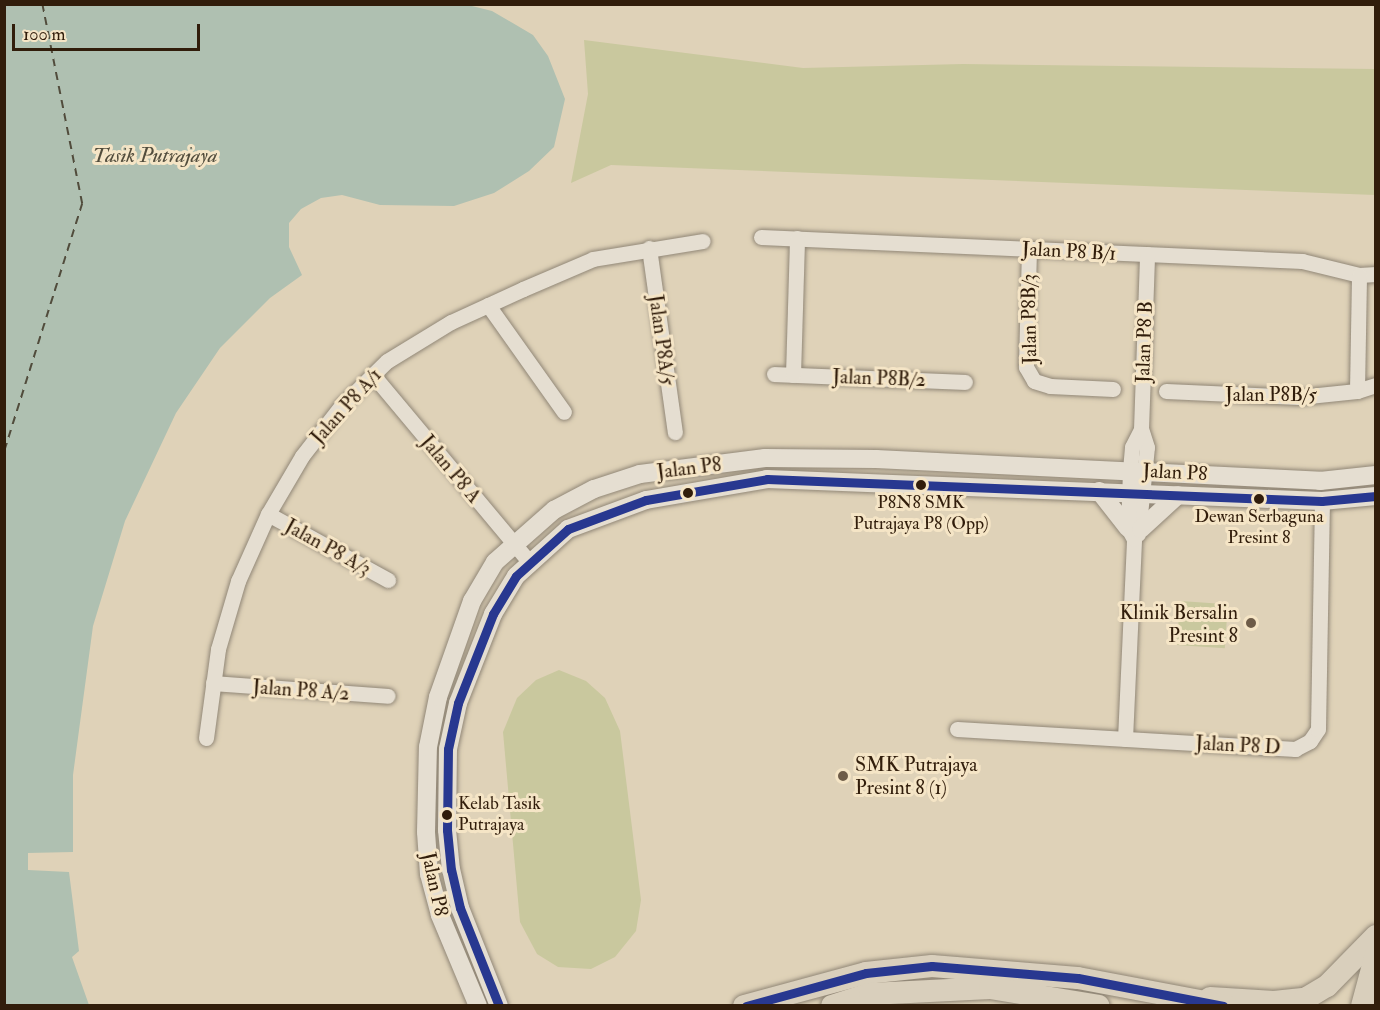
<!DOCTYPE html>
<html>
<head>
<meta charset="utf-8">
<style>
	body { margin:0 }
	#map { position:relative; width:1380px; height:1010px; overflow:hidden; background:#dfd2b8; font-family:"IM FELL Double Pica",serif }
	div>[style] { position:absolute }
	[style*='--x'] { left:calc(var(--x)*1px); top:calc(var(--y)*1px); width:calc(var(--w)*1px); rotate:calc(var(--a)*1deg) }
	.green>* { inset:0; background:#c9c89e; transform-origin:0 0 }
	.water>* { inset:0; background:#afc0b1 }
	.ferry>* { height:1.5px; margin-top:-0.75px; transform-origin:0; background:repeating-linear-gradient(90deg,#514c3c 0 8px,transparent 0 14px) }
	.roads { filter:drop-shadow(0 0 2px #918777) drop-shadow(0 0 2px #918777) }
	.minor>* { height:15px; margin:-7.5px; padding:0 7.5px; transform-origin:7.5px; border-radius:7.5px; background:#e5ded1 }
	.tertiary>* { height:18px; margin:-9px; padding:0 9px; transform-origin:9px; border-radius:9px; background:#e5ded1 }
	.primary>* { height:22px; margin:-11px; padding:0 11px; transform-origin:11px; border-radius:11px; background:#d9cfbc }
	.bus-1>* { height:9px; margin:-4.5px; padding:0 4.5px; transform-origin:4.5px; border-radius:4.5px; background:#283890 }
	.dots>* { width:16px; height:16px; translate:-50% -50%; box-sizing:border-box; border:3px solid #f5e5c6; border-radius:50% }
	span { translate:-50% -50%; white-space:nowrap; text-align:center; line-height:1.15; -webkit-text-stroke:6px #f5e5c6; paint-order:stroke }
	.bus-label { font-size:18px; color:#311d0b }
	.left { translate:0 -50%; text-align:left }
	.street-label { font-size:20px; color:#311d0b }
	.poi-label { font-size:20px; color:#311d0b }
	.right { translate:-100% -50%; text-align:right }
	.water-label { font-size:21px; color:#514c3c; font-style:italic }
	.frame { position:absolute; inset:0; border:6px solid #311d0b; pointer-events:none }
	.scale { position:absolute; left:12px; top:24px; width:188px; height:27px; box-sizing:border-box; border:3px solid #311d0b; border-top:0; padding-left:8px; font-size:18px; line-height:21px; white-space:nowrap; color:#311d0b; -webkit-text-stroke:4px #f5e5c6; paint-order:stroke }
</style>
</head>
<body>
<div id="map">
	<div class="green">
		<i style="clip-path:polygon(584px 40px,803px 68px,963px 64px,1375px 69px,1375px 195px,611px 165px,571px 183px,588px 94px)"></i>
		<i style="left:1180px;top:601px;width:48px;height:44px;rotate:4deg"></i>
		<i style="clip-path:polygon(559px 670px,586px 681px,605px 698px,620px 731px,641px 900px,636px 931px,615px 957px,591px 969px,558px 967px,537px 954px,520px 922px,503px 732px,517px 698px,536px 680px)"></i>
	</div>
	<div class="water">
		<i style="clip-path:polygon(468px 5px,492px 11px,533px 35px,548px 56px,565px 99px,554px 147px,529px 171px,494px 193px,454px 206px,380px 205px,342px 195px,321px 198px,301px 209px,289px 223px,289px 247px,302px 275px,270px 298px,220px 348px,176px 413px,125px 521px,93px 626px,73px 775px,73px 852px,28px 853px,28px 870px,69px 872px,79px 951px,72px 957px,89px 1005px,5px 1005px,5px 5px)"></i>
	</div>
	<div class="ferry">
		<i style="--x:4;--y:451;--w:259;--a:-72.5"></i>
		<i style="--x:82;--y:204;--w:204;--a:-101.3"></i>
	</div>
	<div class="roads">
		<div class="minor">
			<i style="--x:761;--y:237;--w:542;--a:2.54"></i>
			<i style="--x:1302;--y:261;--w:59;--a:13.8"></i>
			<i style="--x:1359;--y:275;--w:17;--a:-3"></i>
			<i style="--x:649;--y:248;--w:186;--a:82"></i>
			<i style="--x:1029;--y:249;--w:118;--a:91.5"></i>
			<i style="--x:1026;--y:367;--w:16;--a:60"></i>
			<i style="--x:1034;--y:381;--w:17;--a:17"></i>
			<i style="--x:1050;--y:386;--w:63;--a:2.7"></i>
			<i style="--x:488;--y:305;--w:131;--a:54.6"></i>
			<i style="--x:774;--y:374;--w:191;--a:2.4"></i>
			<i style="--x:373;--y:375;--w:245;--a:50.1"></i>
			<i style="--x:793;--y:375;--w:137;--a:-88.3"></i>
			<i style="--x:1166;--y:391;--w:133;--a:2.6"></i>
			<i style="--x:1299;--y:397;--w:58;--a:-5.9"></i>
			<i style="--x:1357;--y:391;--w:20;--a:-18"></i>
			<i style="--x:1357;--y:391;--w:116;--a:-89"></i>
			<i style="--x:268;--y:514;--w:137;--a:28.8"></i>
			<i style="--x:1138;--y:534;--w:87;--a:-84.1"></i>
			<i style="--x:1147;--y:447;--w:19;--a:-108"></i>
			<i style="--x:1141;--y:429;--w:175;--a:-88"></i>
			<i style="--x:213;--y:683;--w:175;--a:4.2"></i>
			<i style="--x:957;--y:729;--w:339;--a:3.4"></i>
			<i style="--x:1295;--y:749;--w:17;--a:-28"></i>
			<i style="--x:1310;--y:741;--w:14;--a:-56"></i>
			<i style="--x:1318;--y:729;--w:228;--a:-89"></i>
			<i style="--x:206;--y:738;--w:90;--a:-82.3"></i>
			<i style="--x:218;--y:649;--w:71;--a:-73.6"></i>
			<i style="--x:238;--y:581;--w:73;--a:-65.9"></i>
			<i style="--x:268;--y:514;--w:67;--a:-59.6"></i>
			<i style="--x:302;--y:456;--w:63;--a:-52"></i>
			<i style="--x:341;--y:406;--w:64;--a:-44.4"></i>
			<i style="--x:387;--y:361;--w:75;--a:-31.4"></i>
			<i style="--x:451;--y:322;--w:79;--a:-24.6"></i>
			<i style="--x:523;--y:289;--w:76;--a:-23.2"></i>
			<i style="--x:593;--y:259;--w:111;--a:-9.3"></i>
			<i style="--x:1125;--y:739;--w:200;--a:-87.4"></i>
			<i style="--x:1134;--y:539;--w:13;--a:-119"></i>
			<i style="--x:1128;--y:528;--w:58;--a:-88"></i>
			<i style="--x:1130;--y:470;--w:23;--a:-85"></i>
			<i style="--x:1132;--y:447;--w:20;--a:-63"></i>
		</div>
		<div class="tertiary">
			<i style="--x:1099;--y:491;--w:47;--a:51.9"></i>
			<i style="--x:1141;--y:529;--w:50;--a:-42.6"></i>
			<i style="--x:478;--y:1006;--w:99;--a:-112.7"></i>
			<i style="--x:440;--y:915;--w:42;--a:-105"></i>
			<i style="--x:429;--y:874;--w:42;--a:-94.1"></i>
			<i style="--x:426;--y:832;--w:85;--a:-88.7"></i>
			<i style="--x:428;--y:747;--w:51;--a:-78.7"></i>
			<i style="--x:438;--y:697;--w:102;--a:-70.5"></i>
			<i style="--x:472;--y:601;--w:45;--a:-59.5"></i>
			<i style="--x:495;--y:562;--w:79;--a:-41.4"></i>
			<i style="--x:554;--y:510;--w:45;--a:-27.7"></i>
			<i style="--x:594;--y:489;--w:48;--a:-18.1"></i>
			<i style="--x:640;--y:474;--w:126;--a:-7.3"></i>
			<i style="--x:765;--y:458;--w:111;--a:0.5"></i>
			<i style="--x:876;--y:459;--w:445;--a:2.8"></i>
			<i style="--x:1320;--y:481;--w:56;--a:-6.1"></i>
			<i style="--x:499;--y:1006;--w:105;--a:-111.7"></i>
			<i style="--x:460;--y:908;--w:39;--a:-103"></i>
			<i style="--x:451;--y:870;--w:40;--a:-95.7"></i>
			<i style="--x:447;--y:830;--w:81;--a:-89.3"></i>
			<i style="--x:448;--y:749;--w:47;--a:-77.7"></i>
			<i style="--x:458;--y:703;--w:96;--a:-68.5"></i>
			<i style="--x:493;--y:614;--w:44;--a:-58.8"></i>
			<i style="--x:516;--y:576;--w:70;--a:-42.1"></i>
			<i style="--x:568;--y:529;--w:83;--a:-20.4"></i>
			<i style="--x:646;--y:500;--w:123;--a:-9.8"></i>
			<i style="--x:767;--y:479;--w:555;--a:2.27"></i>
			<i style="--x:1322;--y:501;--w:54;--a:-5.3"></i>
		</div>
		<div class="primary">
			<i style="--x:1210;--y:998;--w:64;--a:3.6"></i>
			<i style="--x:1274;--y:1002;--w:31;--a:-6"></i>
			<i style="--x:1305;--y:999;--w:26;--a:-31"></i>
			<i style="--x:1327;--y:986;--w:70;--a:-45.6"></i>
			<i style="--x:744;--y:1006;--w:126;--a:-15.1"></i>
			<i style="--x:866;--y:973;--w:66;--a:-6.1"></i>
			<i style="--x:932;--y:966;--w:146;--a:4.7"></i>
			<i style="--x:1078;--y:978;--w:151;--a:10.7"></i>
			<i style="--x:832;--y:1006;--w:40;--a:-18"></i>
			<i style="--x:870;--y:994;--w:120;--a:-2.9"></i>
			<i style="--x:990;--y:988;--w:110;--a:9.4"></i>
			<i style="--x:1362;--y:1006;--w:54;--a:-74.9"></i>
		</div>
	</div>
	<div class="bus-1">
		<i style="--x:499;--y:1006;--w:105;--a:-111.7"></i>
		<i style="--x:460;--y:908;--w:39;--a:-103"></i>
		<i style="--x:451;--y:870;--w:40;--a:-95.7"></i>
		<i style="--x:447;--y:830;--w:81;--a:-89.3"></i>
		<i style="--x:448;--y:749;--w:47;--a:-77.7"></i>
		<i style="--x:458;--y:703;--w:96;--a:-68.5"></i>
		<i style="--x:493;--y:614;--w:44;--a:-58.8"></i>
		<i style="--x:516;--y:576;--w:70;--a:-42.1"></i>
		<i style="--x:568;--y:529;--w:83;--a:-20.4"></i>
		<i style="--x:646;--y:500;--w:123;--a:-9.8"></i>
		<i style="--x:767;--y:479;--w:555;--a:2.27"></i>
		<i style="--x:1322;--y:501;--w:54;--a:-5.3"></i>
		<i style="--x:746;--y:1006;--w:124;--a:-15.4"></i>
		<i style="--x:866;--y:973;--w:66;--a:-6.1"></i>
		<i style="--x:932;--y:966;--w:146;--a:4.7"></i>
		<i style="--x:1078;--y:978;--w:148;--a:10.9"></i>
	</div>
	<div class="dots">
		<i style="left:921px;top:485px;background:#311d0b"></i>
		<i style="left:688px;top:493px;background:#311d0b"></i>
		<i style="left:1259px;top:499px;background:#311d0b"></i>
		<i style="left:1251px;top:623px;background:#6e5c48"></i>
		<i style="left:843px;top:776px;background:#6e5c48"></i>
		<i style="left:447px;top:815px;background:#311d0b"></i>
	</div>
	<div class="bus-label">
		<span style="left:921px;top:514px">P8N8 SMK<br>Putrajaya P8 (Opp)</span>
		<span style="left:1259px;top:528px">Dewan Serbaguna<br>Presint 8</span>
		<span class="left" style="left:458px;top:815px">Kelab Tasik<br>Putrajaya</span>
	</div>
	<div class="street-label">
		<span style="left:1069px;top:251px;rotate:3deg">Jalan P8 B/1</span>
		<span style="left:1029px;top:319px;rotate:-91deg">Jalan P8B/3</span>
		<span style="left:662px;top:340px;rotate:82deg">Jalan P8A/5</span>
		<span style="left:1144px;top:342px;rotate:-88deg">Jalan P8 B</span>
		<span style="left:879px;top:378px;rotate:2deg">Jalan P8B/2</span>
		<span style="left:1271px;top:394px">Jalan P8B/5</span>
		<span style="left:346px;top:406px;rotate:-48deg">Jalan P8 A/1</span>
		<span style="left:689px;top:468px;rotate:-7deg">Jalan P8</span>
		<span style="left:451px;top:469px;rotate:50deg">Jalan P8 A</span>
		<span style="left:1175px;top:472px;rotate:3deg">Jalan P8</span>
		<span style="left:328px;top:547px;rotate:29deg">Jalan P8 A/3</span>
		<span style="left:301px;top:690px;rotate:4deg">Jalan P8 A/2</span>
		<span style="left:1238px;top:745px;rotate:3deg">Jalan P8 D</span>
		<span style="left:435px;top:884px;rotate:78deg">Jalan P8</span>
	</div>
	<div class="poi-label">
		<span class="right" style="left:1238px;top:624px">Klinik Bersalin<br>Presint 8</span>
		<span class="left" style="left:855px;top:776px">SMK Putrajaya<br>Presint 8 (1)</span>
	</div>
	<div class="water-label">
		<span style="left:155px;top:156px">Tasik Putrajaya</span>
	</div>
	<div class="frame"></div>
	<div class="scale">100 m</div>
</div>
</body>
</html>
